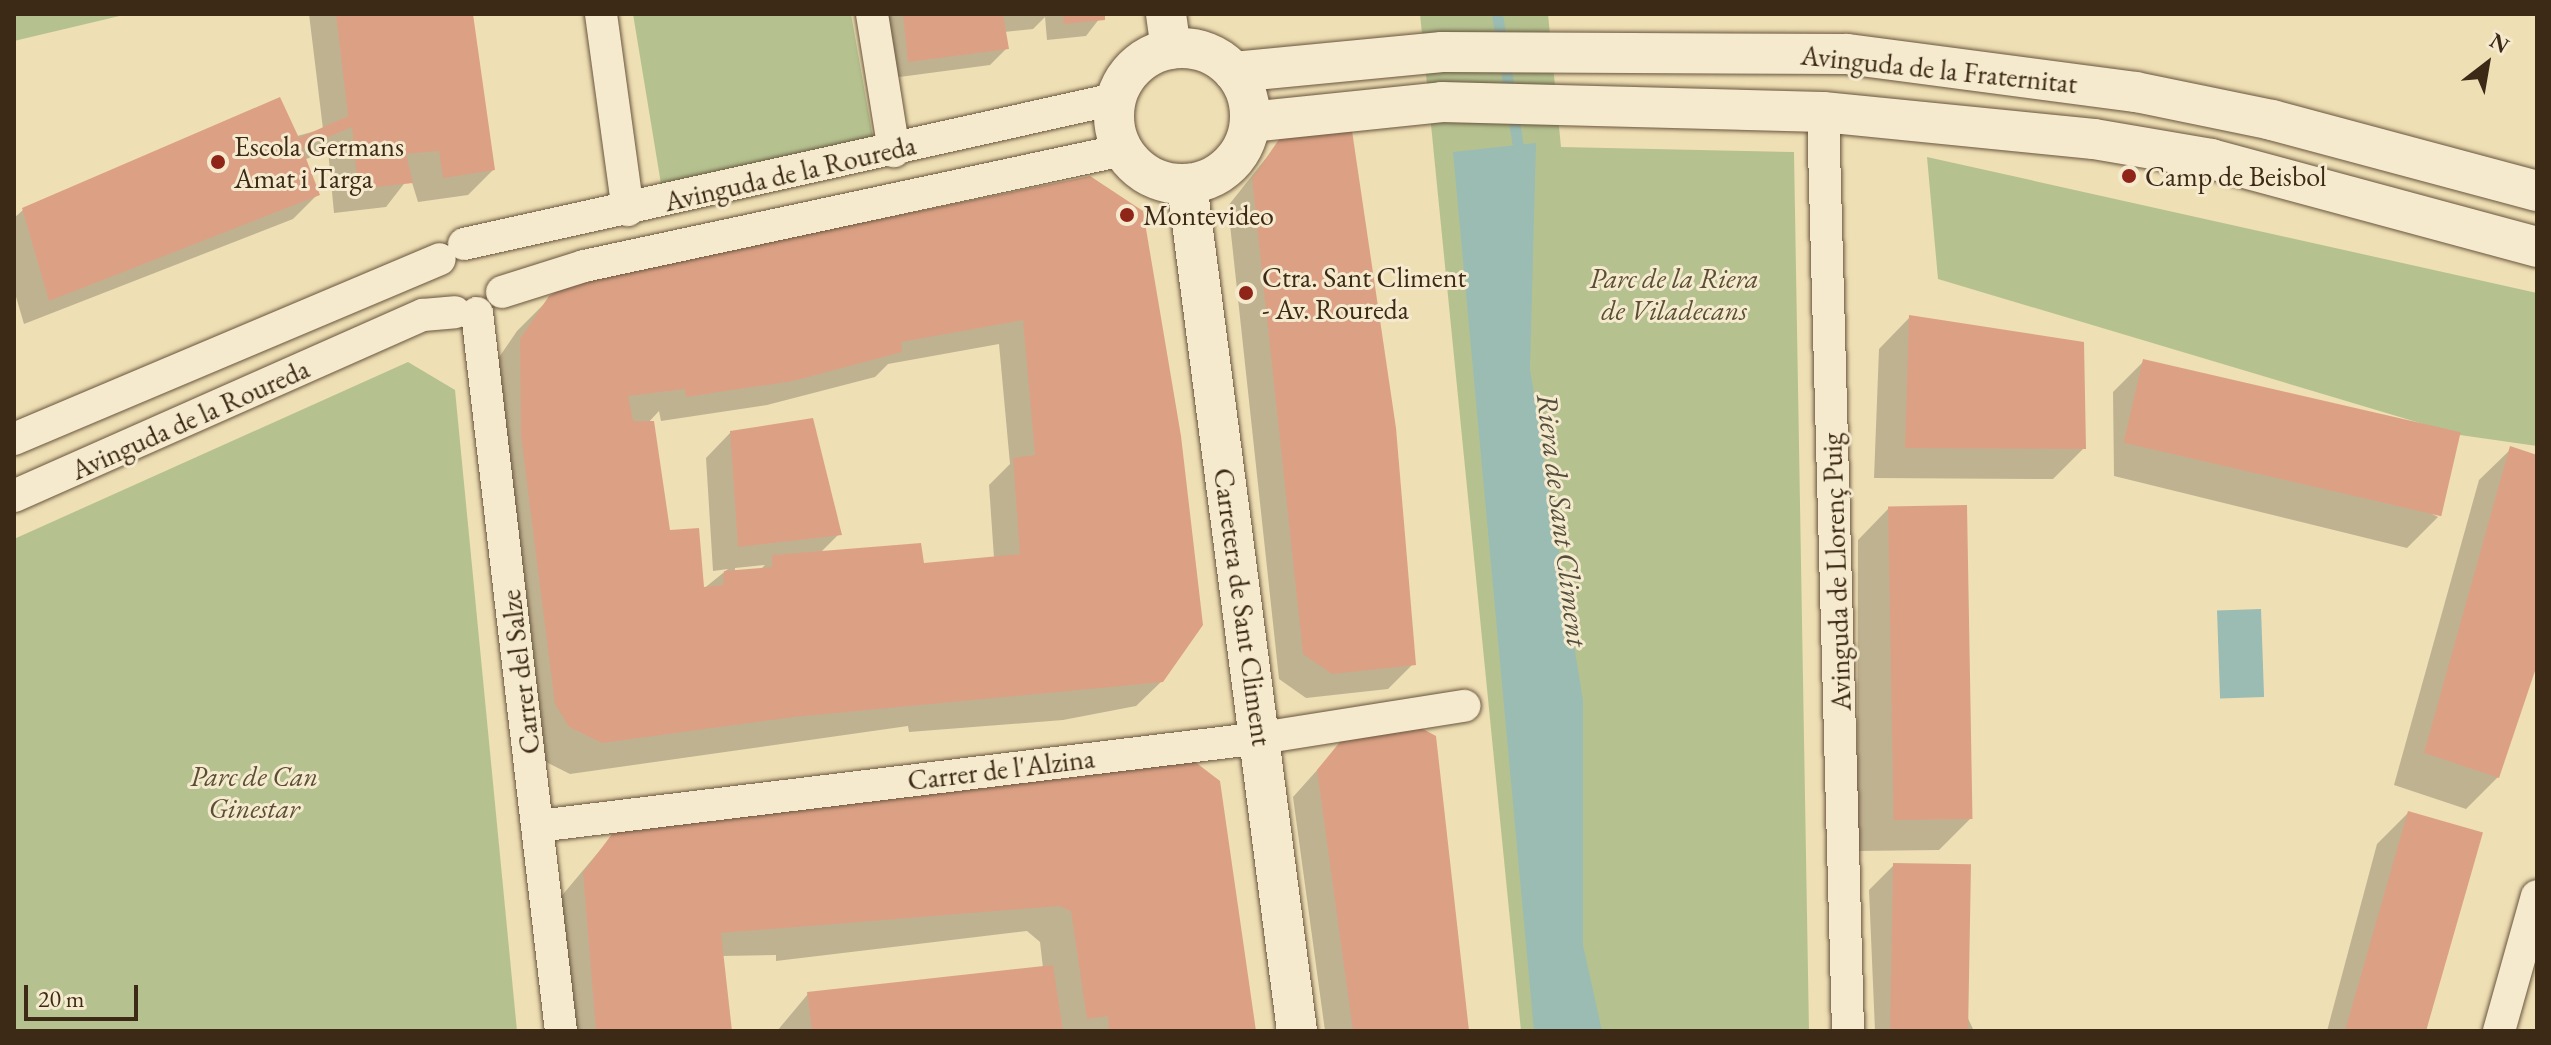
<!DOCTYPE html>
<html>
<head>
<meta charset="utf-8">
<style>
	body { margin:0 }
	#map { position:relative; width:2551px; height:1045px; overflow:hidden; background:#efdfb4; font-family:"EB Garamond",serif }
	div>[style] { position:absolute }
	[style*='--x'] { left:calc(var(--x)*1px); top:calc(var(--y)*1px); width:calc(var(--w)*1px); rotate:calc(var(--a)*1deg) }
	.green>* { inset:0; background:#b5c290 }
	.water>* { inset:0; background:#9abcb2; transform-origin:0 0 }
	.shadow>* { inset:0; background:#0003 }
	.stream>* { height:11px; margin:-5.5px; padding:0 5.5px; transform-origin:5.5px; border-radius:5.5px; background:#9abcb2 }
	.building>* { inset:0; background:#dca185; transform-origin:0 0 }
	.roads { filter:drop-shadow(0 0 2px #69563e) drop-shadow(0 0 2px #69563e) }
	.minor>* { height:32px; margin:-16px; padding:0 16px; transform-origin:16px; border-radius:16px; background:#f5eace }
	.tertiary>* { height:40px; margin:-20px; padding:0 20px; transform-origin:20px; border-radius:20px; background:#f5eace }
	.tertiary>.ring { margin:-20px; padding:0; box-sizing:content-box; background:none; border:40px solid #f5eace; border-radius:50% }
	.dots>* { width:22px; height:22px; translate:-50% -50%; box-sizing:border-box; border:4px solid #f5eace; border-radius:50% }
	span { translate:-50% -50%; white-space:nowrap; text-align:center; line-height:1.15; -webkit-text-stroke:6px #f5eace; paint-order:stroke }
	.street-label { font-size:28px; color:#3c2916 }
	.poi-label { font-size:28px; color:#3c2916 }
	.left { translate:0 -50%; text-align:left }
	.park-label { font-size:28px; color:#5a4f34; font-style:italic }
	.water-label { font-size:30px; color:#544e3d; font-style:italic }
	.frame { position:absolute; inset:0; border:16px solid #3c2916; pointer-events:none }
	.north { position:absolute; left:2447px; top:24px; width:80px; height:80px; -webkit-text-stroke:6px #f5eace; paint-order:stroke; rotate:31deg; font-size:22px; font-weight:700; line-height:32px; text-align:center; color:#3c2916 }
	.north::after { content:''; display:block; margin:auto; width:28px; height:36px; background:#3c2916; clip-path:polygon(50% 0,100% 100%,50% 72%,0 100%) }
	.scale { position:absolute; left:24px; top:985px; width:114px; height:36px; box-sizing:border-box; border:4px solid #3c2916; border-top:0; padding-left:10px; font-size:24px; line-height:28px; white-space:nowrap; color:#3c2916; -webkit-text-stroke:6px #f5eace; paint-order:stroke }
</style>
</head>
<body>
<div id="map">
	<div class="green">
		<i style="clip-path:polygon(14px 14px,128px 14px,14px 41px)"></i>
		<i style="clip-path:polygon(633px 14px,851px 14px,873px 138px,662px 190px)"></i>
		<i style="clip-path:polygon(1420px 14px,1548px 14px,1561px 147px,1794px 152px,1809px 1031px,1521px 1031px)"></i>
		<i style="clip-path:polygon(1927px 157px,2537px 293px,2537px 446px,2460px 435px,1938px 279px)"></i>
		<i style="clip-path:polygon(408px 362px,455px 390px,517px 1031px,14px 1031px,14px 539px)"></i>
	</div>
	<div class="water">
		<i style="clip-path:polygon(1536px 143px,1530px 369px,1583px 701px,1583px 945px,1602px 1031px,1534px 1031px,1453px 152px)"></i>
		<i style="left:2261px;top:609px;width:88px;height:44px;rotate:88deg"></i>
	</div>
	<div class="shadow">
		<i style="clip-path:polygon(309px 14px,471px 14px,493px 170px,468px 195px,418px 202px,410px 176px,386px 207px,334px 213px,328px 150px,304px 160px,318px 194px,293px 219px,24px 324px,14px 290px,14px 218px,23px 210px,323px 129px)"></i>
		<i style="clip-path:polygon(1103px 14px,1086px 36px,1047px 40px,1045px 17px,1033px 29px,1004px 32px,1007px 48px,990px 65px,892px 78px,888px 14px)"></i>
		<i style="clip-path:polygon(1285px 134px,1413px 664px,1388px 689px,1306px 698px,1279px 679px,1228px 206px)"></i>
		<i style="clip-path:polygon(evenodd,1090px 178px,1162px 681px,1136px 706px,1063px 720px,909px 732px,908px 726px,570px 774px,538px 758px,489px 372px,517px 331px,550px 298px,1090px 178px,999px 344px,1010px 464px,989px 485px,994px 558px,922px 568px,820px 553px,839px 534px,731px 432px,706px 458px,713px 571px,728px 569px,702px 590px,668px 530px,647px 424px,659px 411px,661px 421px,767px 405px,875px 377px,888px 364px,999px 344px,1090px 178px,765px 565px,760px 570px,735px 572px,735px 568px,765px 565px)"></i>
		<i style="clip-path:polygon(1910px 317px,2084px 448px,2053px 479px,1874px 478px,1879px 349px)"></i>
		<i style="clip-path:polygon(2144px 361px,2438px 517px,2407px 548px,2114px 476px,2113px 392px)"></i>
		<i style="clip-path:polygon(2511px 449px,2537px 457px,2537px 658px,2498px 777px,2466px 809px,2394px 785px,2479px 480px)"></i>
		<i style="clip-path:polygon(1889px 508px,1970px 819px,1939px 850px,1857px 851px,1858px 540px)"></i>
		<i style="clip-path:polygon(1345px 739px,1467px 1031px,1325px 1031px,1293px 797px)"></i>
		<i style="clip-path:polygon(959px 786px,1254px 1031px,777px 1031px,808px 994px,1043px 968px,1040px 942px,1027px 931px,776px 961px,776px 955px,722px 956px,729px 1031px,572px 1031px,559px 899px,622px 824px)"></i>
		<i style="clip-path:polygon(2408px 813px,2427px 1031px,2327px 1031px,2377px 844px)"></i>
		<i style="clip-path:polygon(1894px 865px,1974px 1031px,1875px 1031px,1869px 890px)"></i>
	</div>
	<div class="stream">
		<i style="--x:1497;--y:14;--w:148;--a:81"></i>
	</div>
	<div class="building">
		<i style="clip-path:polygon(336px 14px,473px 14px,495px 170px,443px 178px,439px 151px,406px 154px,413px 183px,358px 189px,352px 127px,302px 148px,320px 195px,49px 301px,22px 208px,280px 97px,299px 138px,348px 116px)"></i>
		<i style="clip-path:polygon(903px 14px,1003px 14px,1009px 49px,908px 62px)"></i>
		<i style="clip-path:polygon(1063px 14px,1105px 14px,1105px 20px,1064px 24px)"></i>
		<i style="clip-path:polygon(1351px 124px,1396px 428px,1416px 665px,1332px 674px,1303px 654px,1252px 179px,1284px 132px)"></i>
		<i style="clip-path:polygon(evenodd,1090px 176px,1143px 211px,1181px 436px,1203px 625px,1163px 682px,794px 717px,602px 743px,569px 727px,555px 704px,521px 436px,520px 339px,549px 296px,576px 281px,1090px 176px,1023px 320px,1035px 455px,1013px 458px,1020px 554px,924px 563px,921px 543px,772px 555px,772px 567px,724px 571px,723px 585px,704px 587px,699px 528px,670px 530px,654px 421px,633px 421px,628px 396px,685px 389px,686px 397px,793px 381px,902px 352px,901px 342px,1023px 320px)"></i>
		<i style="clip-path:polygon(1909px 315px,2084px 342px,2086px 449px,1905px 448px)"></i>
		<i style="left:2143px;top:359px;width:326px;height:86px;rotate:13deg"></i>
		<i style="clip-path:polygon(813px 418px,842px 535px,738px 547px,730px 431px)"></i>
		<i style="clip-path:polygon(2510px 446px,2537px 455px,2537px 665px,2499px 778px,2424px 753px)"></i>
		<i style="left:1967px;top:505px;width:314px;height:79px;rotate:89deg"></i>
		<i style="clip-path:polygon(1421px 728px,1436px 736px,1469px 1031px,1353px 1031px,1317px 770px,1344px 737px)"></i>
		<i style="clip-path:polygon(1186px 755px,1220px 781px,1256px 1031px,1109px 1031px,1108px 1016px,1087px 1019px,1071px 911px,1059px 906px,721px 933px,732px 1031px,596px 1031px,583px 873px,621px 822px)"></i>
		<i style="left:2408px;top:811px;width:78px;height:228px;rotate:16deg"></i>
		<i style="left:1893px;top:863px;width:78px;height:168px;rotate:1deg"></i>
		<i style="clip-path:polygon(1053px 965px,1063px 1031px,812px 1031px,807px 992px)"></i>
	</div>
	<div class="roads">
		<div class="minor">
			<i style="--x:601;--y:14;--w:198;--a:82.2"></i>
			<i style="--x:872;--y:14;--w:139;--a:80.9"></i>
			<i style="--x:1823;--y:112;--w:919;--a:88.44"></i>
			<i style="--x:464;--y:244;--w:667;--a:-12.56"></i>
			<i style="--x:502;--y:292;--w:86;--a:-17.6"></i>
			<i style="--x:584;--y:266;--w:551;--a:-12.15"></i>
			<i style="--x:477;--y:313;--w:723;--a:83.33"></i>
			<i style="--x:14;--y:439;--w:462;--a:-22.9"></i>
			<i style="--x:14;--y:496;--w:447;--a:-23.9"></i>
			<i style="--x:423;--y:315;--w:32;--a:-5"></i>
			<i style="--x:538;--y:826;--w:728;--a:-6.94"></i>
			<i style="--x:1261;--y:738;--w:206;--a:-9"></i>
			<i style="--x:2499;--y:1031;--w:140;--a:-74.3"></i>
		</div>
		<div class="tertiary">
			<i style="--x:1166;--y:14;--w:35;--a:82"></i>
			<i class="ring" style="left:1114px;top:48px;width:96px;height:96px"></i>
			<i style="--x:1234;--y:72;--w:209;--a:-5.5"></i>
			<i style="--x:1442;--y:52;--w:405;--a:0.3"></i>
			<i style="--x:1847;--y:54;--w:291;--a:7.5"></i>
			<i style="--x:2136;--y:92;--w:139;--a:11.6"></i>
			<i style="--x:2272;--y:120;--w:274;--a:15"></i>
			<i style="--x:1250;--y:122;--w:193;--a:-5.9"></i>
			<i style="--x:1442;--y:102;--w:381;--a:1.5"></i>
			<i style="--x:1823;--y:112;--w:272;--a:5.7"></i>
			<i style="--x:2094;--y:139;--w:119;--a:9.7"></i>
			<i style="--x:2211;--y:159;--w:338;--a:15.1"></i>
			<i style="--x:1187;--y:184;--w:854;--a:82.6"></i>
		</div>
	</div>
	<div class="dots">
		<i style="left:218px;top:162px;background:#8f2418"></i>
		<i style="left:2129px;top:176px;background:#8f2418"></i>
		<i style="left:1127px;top:215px;background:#8f2418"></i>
		<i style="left:1246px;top:293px;background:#8f2418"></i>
	</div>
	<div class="street-label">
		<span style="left:1939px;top:69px;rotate:6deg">Avinguda de la Fraternitat</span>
		<span style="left:790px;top:173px;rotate:-13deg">Avinguda de la Roureda</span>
		<span style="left:190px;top:419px;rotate:-24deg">Avinguda de la Roureda</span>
		<span style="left:1836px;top:572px;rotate:-92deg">Avinguda de Llorenç Puig</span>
		<span style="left:1243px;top:607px;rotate:82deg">Carretera de Sant Climent</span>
		<span style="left:520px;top:672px;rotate:-97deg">Carrer del Salze</span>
		<span style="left:1001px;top:769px;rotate:-7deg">Carrer de l'Alzina</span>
	</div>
	<div class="poi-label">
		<span class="left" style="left:234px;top:162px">Escola Germans<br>Amat i Targa</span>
		<span class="left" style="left:2145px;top:176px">Camp de Beisbol</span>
		<span class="left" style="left:1143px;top:215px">Montevideo</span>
		<span class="left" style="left:1262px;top:293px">Ctra. Sant Climent<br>- Av. Roureda</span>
	</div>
	<div class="park-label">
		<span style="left:1674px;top:294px">Parc de la Riera<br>de Viladecans</span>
		<span style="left:254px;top:792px">Parc de Can<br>Ginestar</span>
	</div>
	<div class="water-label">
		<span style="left:1562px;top:520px;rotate:83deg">Riera de Sant Climent</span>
	</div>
	<div class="frame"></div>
	<div class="north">N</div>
	<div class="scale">20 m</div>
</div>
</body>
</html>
